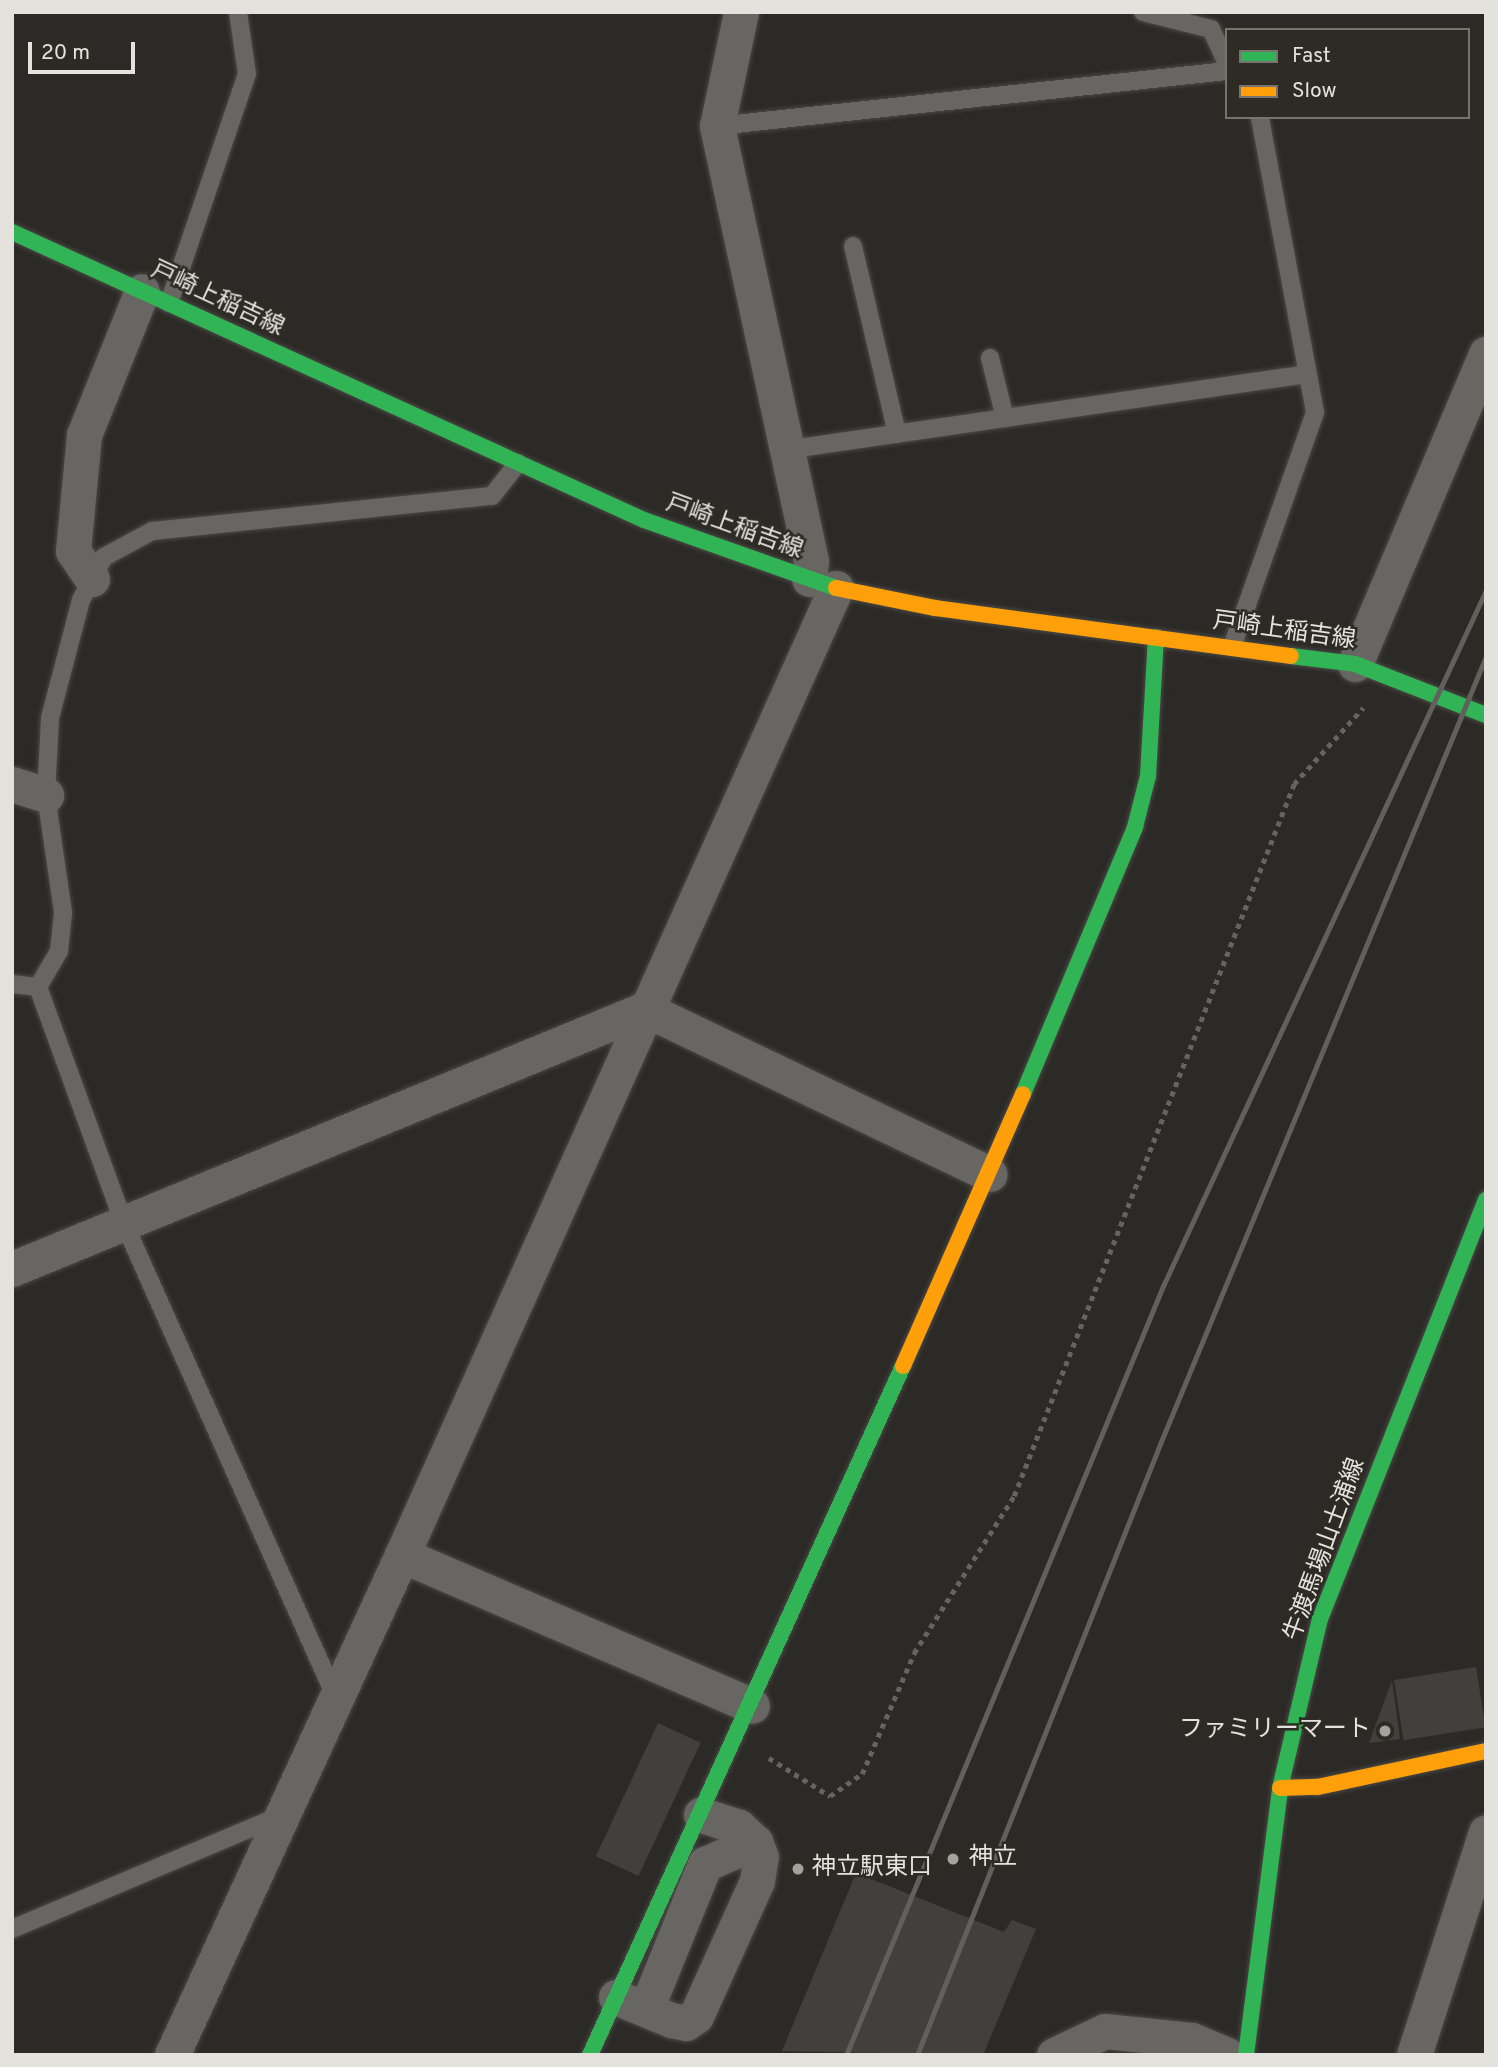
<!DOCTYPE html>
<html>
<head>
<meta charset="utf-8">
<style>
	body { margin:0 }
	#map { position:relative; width:1498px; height:2067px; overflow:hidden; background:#2c2a26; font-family:Overpass,"Noto Sans JP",sans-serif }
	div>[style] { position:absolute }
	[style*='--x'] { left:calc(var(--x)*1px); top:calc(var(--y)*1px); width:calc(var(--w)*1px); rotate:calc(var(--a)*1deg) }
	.building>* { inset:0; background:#42403d; transform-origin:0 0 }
	.path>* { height:4.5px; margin-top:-2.25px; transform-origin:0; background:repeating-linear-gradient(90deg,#656462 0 5px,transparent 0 10px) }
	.roads { filter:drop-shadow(0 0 2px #4a4845) drop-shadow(0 0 2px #4a4845) }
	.lane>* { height:18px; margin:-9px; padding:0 9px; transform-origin:9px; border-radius:9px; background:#686663 }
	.street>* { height:35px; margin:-17.5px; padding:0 17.5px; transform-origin:17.5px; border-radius:17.5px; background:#686663 }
	.fast>* { height:16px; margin:-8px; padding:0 8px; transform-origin:8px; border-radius:8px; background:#30b455 }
	.slow>* { height:16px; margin:-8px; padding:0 8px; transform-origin:8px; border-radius:8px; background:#ff9f0a }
	.rail>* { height:5px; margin:-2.5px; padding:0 2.5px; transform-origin:2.5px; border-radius:2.5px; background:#62605d }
	.dots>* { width:19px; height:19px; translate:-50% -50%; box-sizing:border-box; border:4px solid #2e2b24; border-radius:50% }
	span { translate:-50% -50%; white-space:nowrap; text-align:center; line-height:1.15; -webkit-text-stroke:5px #2e2b24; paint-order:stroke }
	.street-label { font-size:24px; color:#e4e2dd }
	.poi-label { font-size:24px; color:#e4e2dd }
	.right { translate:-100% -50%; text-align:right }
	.left { translate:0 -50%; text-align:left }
	.frame { position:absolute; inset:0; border:14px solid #e4e2dd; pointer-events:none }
	.legend { position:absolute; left:1225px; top:28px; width:245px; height:91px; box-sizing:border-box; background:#2e2b24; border:2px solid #77746e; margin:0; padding:9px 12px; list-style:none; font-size:21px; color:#e4e2dd }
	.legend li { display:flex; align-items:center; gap:14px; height:35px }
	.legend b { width:35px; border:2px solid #77746e }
	.scale { position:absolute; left:28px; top:42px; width:107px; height:32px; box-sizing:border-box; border:4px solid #e4e2dd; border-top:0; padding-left:9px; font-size:21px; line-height:24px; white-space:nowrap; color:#e4e2dd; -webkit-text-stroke:5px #2e2b24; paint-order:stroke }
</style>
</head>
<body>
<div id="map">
	<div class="building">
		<i style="left:1476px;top:1667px;width:61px;height:83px;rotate:81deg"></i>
		<i style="clip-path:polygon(1392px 1680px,1400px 1739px,1369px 1743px)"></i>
		<i style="left:658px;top:1723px;width:47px;height:147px;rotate:25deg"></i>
		<i style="clip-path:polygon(856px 1873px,1004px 1932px,1012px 1920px,1036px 1929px,983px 2055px,782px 2051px)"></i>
	</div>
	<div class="path">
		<i style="--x:769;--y:1758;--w:72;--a:31.9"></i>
		<i style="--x:830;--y:1796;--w:39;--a:-35"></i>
		<i style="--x:862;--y:1774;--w:132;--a:-66.7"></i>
		<i style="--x:914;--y:1653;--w:186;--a:-57.5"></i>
		<i style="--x:1014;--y:1496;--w:765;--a:-68.53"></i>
		<i style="--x:1294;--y:784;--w:103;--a:-47.8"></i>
	</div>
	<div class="roads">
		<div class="lane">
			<i style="--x:1143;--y:12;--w:70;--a:14"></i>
			<i style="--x:1211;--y:29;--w:38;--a:65"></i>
			<i style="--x:717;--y:126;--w:513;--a:-6.16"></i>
			<i style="--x:853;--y:246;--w:193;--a:76.8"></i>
			<i style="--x:169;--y:303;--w:242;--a:-71.2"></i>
			<i style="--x:247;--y:74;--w:63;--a:-98.3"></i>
			<i style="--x:990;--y:358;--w:62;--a:76"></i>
			<i style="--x:785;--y:450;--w:528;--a:-8.27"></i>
			<i style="--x:1232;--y:647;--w:249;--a:-70.5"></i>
			<i style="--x:1315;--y:412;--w:300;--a:-100.6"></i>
			<i style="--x:12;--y:984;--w:26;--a:7"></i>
			<i style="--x:38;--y:987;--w:42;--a:-59.7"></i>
			<i style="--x:59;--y:951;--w:39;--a:-84"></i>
			<i style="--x:63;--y:912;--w:118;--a:-98.3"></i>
			<i style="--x:46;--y:795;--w:77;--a:-87"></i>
			<i style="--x:50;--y:718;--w:122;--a:-75.3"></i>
			<i style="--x:81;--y:600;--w:49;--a:-61.9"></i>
			<i style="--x:104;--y:557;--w:55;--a:-28.4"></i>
			<i style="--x:152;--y:531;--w:342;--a:-5.9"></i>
			<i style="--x:492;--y:496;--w:42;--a:-51.8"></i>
			<i style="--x:38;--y:987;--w:251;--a:70"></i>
			<i style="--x:124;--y:1223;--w:520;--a:65.95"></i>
			<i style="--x:12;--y:1929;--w:291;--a:-22.9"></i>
		</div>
		<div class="street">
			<i style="--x:741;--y:12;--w:116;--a:101.9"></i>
			<i style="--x:717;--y:126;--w:445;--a:77.8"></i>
			<i style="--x:811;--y:561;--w:18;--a:96"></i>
			<i style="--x:92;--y:579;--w:34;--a:-124"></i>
			<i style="--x:73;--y:551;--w:117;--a:-84.6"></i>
			<i style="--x:84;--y:435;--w:155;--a:-68.1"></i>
			<i style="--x:1355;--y:664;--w:337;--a:-67.1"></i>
			<i style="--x:12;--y:784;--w:36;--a:18"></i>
			<i style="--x:12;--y:1269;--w:684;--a:-22.33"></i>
			<i style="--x:645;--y:1009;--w:382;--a:25.6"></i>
			<i style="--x:402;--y:1555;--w:381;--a:23.3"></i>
			<i style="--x:616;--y:1997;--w:60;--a:22.7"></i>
			<i style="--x:671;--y:2020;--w:15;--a:11"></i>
			<i style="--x:686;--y:2023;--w:12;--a:-35"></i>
			<i style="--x:696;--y:2016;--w:148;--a:-65.7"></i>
			<i style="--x:757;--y:1881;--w:24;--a:-81"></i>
			<i style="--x:761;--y:1857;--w:16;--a:-112"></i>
			<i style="--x:755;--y:1842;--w:22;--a:-137"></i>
			<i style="--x:739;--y:1827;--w:40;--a:-162"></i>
			<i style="--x:646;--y:2009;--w:157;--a:-67.9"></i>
			<i style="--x:705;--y:1864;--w:55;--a:-23.7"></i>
			<i style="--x:172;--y:2055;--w:550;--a:-65.3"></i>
			<i style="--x:402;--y:1555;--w:1060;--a:-65.83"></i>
			<i style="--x:1054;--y:2055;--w:56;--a:-25.2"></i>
			<i style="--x:1105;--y:2031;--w:87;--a:5.9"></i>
			<i style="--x:1192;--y:2040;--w:38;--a:23"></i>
			<i style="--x:1414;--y:2055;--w:234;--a:-72.1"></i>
		</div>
		<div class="fast">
			<i style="--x:12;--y:232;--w:695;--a:24.5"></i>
			<i style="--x:644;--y:520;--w:204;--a:19.5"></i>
			<i style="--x:1291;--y:656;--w:64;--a:7.1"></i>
			<i style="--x:1355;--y:664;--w:141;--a:21.3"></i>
			<i style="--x:1023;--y:1094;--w:290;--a:-67.2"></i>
			<i style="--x:1135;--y:827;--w:53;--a:-75.7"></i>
			<i style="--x:1148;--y:776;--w:139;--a:-86.7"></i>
			<i style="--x:590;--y:2055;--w:757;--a:-65.57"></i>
			<i style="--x:1246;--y:2055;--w:269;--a:-82.7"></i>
			<i style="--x:1280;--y:1788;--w:174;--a:-76.7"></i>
			<i style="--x:1320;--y:1619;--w:451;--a:-68.4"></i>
		</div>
		<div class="slow">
			<i style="--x:836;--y:588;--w:101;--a:11.4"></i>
			<i style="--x:935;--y:608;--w:359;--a:7.7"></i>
			<i style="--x:903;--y:1366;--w:297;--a:-66.2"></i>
			<i style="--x:1280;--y:1788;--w:38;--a:-2"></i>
			<i style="--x:1318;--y:1787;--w:172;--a:-12.1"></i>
		</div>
	</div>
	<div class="rail">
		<i style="--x:846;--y:2055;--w:832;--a:-67.6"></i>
		<i style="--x:1163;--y:1286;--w:767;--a:-65.1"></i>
		<i style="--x:917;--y:2055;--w:658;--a:-68.31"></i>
		<i style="--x:1160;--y:1444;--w:853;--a:-67.52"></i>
	</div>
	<div class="dots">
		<i style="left:1385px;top:1731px;background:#a4a29d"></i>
		<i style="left:953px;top:1859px;background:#a4a29d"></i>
		<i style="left:798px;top:1869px;background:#a4a29d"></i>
	</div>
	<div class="street-label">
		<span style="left:217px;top:300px;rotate:25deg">戸崎上稲吉線</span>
		<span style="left:734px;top:528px;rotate:20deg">戸崎上稲吉線</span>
		<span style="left:1284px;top:632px;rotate:8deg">戸崎上稲吉線</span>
		<span style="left:1326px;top:1550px;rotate:-70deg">牛渡馬場山土浦線</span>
	</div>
	<div class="poi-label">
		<span class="right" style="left:1371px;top:1731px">ファミリーマート</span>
		<span class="left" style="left:969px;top:1859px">神立</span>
		<span class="left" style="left:812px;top:1869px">神立駅東口</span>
	</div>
	<div class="frame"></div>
	<ul class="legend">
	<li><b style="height:9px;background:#30b455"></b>Fast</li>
	<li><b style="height:9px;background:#ff9f0a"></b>Slow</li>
	</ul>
	<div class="scale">20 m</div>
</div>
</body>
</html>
